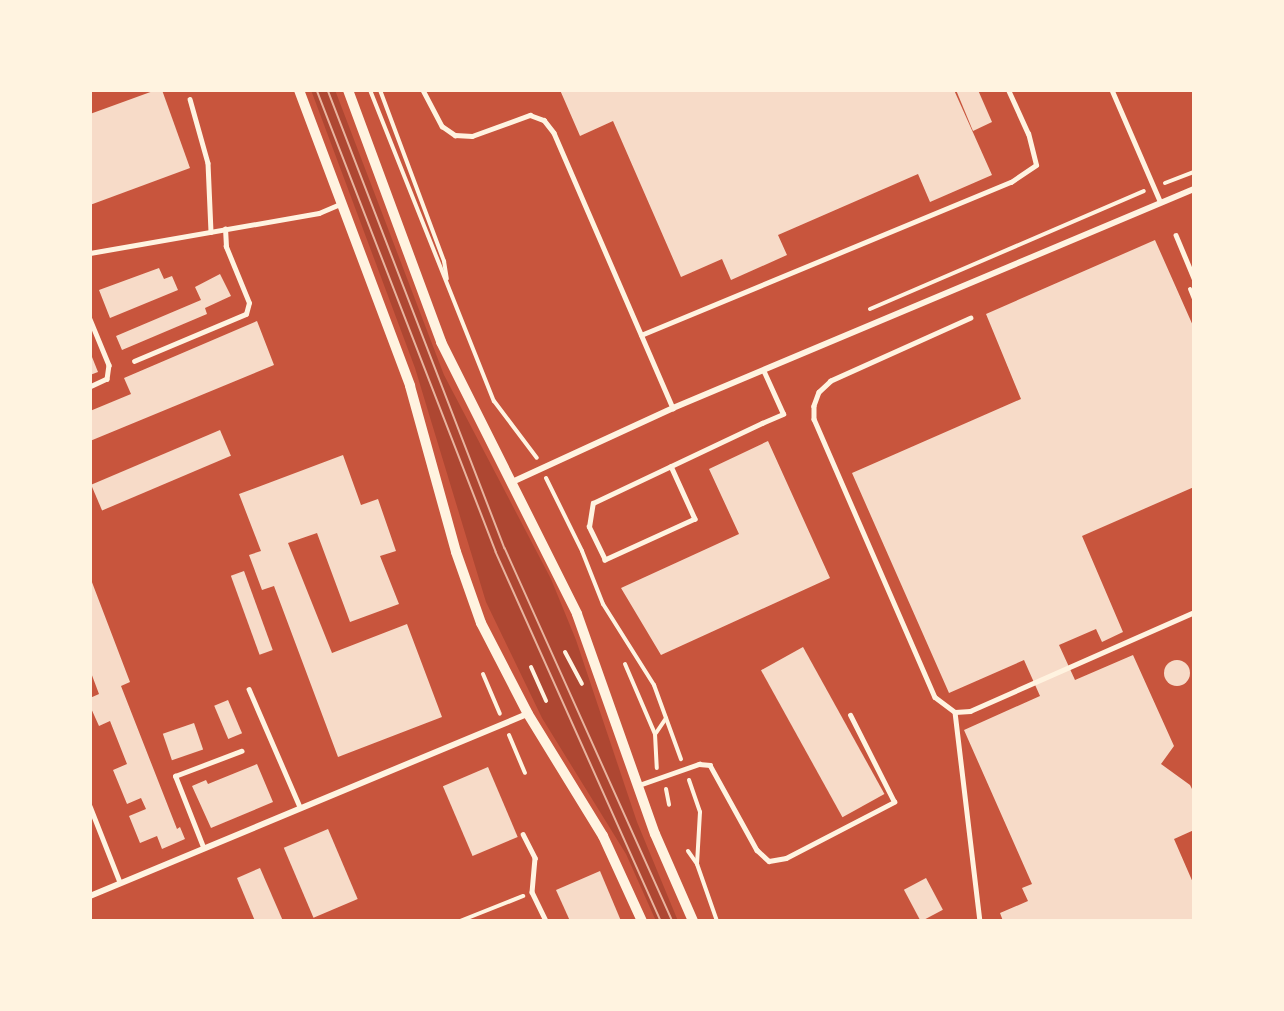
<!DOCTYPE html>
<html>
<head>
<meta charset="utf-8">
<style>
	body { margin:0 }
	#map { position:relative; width:1284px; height:1011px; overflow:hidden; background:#c8553d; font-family:Lato,sans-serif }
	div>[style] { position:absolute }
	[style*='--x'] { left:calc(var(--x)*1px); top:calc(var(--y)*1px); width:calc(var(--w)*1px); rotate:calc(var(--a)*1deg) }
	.green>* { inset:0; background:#ae4732 }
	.building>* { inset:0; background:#f7dbc8; transform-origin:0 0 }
	.round { border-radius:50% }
	.path>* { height:4px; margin:-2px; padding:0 2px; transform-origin:2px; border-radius:2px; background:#fff3e0 }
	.service>* { height:4.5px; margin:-2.25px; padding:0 2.25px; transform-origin:2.25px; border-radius:2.25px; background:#fff3e0 }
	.minor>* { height:6px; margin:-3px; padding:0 3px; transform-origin:3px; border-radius:3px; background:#fff3e0 }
	.tertiary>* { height:10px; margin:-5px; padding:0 5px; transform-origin:5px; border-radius:5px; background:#fff3e0 }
	.tram>* { height:1.5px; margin:-0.75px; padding:0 0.75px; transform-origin:0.75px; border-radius:0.75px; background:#e9b49f }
	span { translate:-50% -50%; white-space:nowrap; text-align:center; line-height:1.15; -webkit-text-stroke:6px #fff3e0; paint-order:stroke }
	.frame { position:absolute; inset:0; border:92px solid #fff3e0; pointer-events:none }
</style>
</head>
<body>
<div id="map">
	<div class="green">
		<i style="clip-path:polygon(311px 90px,335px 90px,444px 375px,551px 579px,576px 640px,637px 822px,678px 921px,656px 921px,626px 854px,542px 718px,486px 602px,415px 368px)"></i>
	</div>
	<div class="building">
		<i style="clip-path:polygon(156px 90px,162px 90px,190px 168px,90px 205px,90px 114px)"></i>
		<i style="clip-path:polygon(560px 90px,954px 90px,992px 175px,930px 202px,918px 174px,778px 235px,787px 255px,731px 280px,722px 259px,681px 277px,613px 121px,580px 136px)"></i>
		<i style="clip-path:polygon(956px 90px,978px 90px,992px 122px,973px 131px)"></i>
		<i style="clip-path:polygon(1155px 240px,1194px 328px,1194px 487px,1082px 536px,1123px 632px,1102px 642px,1096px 629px,1059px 645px,1075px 680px,1133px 655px,1174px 746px,1161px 764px,1190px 785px,1194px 793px,1194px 830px,1174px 839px,1194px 885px,1194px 921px,1003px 921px,1000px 913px,1028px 901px,1022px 888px,1032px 884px,964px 730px,1040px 696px,1024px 660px,949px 693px,852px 473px,1021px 399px,986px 314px)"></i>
		<i style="clip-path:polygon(159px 268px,164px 279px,172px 276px,178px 290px,110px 318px,99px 290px)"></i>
		<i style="clip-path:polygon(220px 274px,231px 296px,205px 308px,207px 314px,122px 350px,116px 336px,201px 300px,195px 287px)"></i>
		<i style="clip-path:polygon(257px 321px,274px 365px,90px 441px,90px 411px,131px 394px,124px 378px)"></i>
		<i style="clip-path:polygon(90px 352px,98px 372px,90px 375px)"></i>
		<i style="left:220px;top:430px;width:28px;height:140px;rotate:67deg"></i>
		<i style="clip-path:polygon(768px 441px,830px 578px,661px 655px,621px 588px,739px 534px,709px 469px)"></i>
		<i style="clip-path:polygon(343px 455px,361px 505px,378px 499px,396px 551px,380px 556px,399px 604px,350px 622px,317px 533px,288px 543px,332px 653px,407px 624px,442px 717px,338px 757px,274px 586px,262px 590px,249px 555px,261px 551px,239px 494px)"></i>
		<i style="left:244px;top:571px;width:84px;height:14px;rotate:70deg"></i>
		<i style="clip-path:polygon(90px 577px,130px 682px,121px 686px,177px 829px,180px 827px,185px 839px,162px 849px,157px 836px,140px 843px,129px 816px,146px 809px,141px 798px,127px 804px,113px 770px,127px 764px,110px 721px,99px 726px,90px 706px,90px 698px,99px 694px,90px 670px)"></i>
		<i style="left:803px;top:647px;width:168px;height:48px;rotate:61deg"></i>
		<i class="round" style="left:1164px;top:660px;width:26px;height:26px"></i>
		<i style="left:228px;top:700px;width:36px;height:15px;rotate:67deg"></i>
		<i style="left:194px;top:723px;width:28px;height:33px;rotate:71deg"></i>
		<i style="clip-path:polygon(257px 764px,273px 802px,211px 828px,192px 786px,206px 780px,208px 784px)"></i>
		<i style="left:488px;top:767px;width:76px;height:49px;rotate:67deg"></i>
		<i style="left:328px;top:829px;width:76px;height:48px;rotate:67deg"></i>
		<i style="clip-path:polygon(260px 868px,283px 921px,255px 921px,237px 878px)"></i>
		<i style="clip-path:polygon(600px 871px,621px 921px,570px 921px,556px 890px)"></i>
		<i style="left:926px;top:878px;width:36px;height:25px;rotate:62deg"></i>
	</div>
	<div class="path">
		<i style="--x:370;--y:90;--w:335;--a:68.3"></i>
		<i style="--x:494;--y:401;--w:71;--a:53"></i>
		<i style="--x:380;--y:90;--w:183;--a:69.5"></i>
		<i style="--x:444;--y:261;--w:18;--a:81"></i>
		<i style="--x:1165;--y:183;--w:31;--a:-21"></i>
		<i style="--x:1190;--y:289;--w:11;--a:68"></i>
		<i style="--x:870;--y:309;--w:298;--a:-23.3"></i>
		<i style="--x:546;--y:478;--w:81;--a:63.7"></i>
		<i style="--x:582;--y:551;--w:57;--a:68.4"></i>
		<i style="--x:603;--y:604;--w:96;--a:57.8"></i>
		<i style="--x:654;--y:685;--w:79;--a:70"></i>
		<i style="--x:565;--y:652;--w:36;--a:62"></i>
		<i style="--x:625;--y:664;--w:76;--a:66.8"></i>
		<i style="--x:655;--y:734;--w:34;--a:87"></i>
		<i style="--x:531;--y:667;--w:37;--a:66"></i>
		<i style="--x:483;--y:674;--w:43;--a:67"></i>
		<i style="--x:656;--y:733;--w:18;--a:-56"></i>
		<i style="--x:509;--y:735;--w:41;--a:67.2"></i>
		<i style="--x:689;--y:780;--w:34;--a:71"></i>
		<i style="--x:700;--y:812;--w:52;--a:93.3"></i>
		<i style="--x:697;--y:864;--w:60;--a:70.7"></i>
		<i style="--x:666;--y:789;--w:16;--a:79"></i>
		<i style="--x:688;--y:851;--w:16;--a:55"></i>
		<i style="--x:460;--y:921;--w:68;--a:-21.6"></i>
	</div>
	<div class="service">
		<i style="--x:423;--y:90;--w:41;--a:62.2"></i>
		<i style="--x:442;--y:126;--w:16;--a:35"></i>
		<i style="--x:455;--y:135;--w:17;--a:3"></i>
		<i style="--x:472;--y:136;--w:62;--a:-19.9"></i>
		<i style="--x:530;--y:115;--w:15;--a:20"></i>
		<i style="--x:544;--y:120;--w:16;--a:52"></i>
		<i style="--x:554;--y:133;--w:300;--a:66.6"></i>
		<i style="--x:1112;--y:90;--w:121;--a:66.6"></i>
		<i style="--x:190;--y:99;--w:66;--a:74.3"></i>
		<i style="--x:208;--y:163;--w:69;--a:87.5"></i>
		<i style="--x:1176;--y:235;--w:47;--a:67.3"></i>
		<i style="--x:90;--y:253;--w:232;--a:-9.9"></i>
		<i style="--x:319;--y:213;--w:23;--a:-23"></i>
		<i style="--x:971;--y:318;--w:154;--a:155.8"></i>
		<i style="--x:831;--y:381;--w:16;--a:137"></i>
		<i style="--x:819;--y:392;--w:15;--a:110"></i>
		<i style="--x:814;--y:406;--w:13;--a:90"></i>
		<i style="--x:814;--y:419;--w:303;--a:66.5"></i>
		<i style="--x:935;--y:697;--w:25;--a:37"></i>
		<i style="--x:955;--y:712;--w:15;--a:-4"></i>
		<i style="--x:970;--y:711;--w:245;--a:-23.8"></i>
		<i style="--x:90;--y:319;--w:50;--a:67.6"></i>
		<i style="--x:109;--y:365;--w:14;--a:98"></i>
		<i style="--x:107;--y:379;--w:19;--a:155"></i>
		<i style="--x:641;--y:335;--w:400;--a:-22.5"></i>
		<i style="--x:1011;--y:182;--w:30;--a:-34"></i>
		<i style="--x:1036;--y:165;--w:32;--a:-104"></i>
		<i style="--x:1028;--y:134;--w:48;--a:-114.4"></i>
		<i style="--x:134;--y:361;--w:121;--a:-22.8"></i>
		<i style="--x:246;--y:314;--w:11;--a:-75"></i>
		<i style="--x:249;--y:303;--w:61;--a:-112.3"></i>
		<i style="--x:226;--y:247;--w:18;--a:-93"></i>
		<i style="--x:671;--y:466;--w:58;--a:65.6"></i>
		<i style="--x:695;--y:519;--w:99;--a:155.5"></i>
		<i style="--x:605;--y:560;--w:37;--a:-116"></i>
		<i style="--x:589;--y:527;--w:24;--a:-81"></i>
		<i style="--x:593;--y:503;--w:187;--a:-25.3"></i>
		<i style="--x:762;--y:423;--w:23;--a:-23"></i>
		<i style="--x:783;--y:414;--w:48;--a:-114.4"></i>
		<i style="--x:249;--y:689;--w:129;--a:66.6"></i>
		<i style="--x:955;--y:712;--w:210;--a:83.2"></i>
		<i style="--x:639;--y:785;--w:64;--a:-19.3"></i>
		<i style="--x:699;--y:764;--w:11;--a:5"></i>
		<i style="--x:710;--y:765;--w:97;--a:61.1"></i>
		<i style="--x:757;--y:850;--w:16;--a:43"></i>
		<i style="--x:769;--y:861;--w:17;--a:-10"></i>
		<i style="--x:786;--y:858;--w:122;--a:-27.4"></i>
		<i style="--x:894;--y:802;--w:97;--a:-116.8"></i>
		<i style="--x:90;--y:806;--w:82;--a:68.5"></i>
		<i style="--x:523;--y:834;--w:27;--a:63"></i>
		<i style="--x:535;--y:858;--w:34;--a:95"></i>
		<i style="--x:532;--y:892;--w:32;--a:64"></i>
		<i style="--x:203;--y:847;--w:76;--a:-111.5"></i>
		<i style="--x:175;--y:776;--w:71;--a:-20.7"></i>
	</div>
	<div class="minor">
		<i style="--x:510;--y:483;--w:179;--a:-24.7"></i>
		<i style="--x:673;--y:408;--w:565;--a:-22.8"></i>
		<i style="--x:90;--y:896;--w:474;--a:-22.6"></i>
	</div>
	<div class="tertiary">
		<i style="--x:299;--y:90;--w:316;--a:69.4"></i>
		<i style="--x:410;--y:386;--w:172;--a:74.5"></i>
		<i style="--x:456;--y:552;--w:75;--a:70.6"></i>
		<i style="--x:481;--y:623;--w:102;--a:62.7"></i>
		<i style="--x:528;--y:714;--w:143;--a:58.4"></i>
		<i style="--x:603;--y:836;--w:94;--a:65.4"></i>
		<i style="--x:348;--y:90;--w:269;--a:69.7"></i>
		<i style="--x:441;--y:342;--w:304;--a:63.4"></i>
		<i style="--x:577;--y:614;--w:233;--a:70.5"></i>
		<i style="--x:655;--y:834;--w:95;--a:66.4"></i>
	</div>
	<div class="tram">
		<i style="--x:317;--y:90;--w:495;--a:68.8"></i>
		<i style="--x:496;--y:552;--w:404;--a:65.9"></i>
		<i style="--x:328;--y:90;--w:491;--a:68.9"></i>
		<i style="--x:505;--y:548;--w:409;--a:65.8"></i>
	</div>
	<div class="frame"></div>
</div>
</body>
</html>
